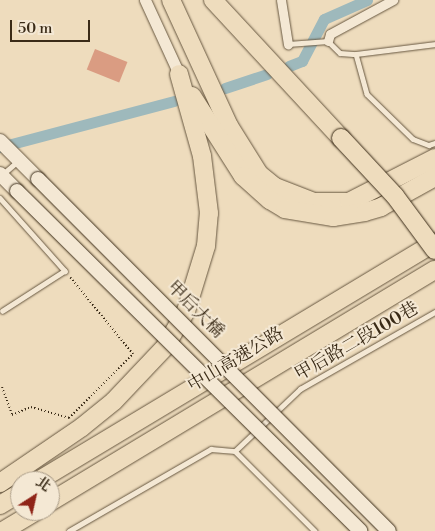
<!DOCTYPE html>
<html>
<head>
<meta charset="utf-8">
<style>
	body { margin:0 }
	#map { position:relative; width:435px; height:531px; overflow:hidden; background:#eedcbd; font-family:"Libre Bodoni","Noto Serif TC",serif }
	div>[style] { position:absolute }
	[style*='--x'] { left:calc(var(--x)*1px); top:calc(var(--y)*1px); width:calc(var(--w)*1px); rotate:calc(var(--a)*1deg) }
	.canal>* { height:11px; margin:-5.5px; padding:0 5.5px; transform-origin:5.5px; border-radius:5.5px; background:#9eb9bc }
	.building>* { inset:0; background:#da9c82; transform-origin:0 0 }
	.path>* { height:2px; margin-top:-1px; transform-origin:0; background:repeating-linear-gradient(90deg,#3a2b17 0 1px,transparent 0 3.5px) }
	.roads { filter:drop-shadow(0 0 1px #675740) drop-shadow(0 0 1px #675740) }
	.service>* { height:4.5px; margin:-2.25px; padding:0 2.25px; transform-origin:2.25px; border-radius:2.25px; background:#f4e8d4 }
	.minor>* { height:9px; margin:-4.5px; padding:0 4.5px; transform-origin:4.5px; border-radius:4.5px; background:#f4e8d4 }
	.tertiary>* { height:11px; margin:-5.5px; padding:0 5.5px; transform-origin:5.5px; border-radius:5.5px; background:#f4e8d4 }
	.secondary>* { height:14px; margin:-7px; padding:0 7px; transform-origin:7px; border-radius:7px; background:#f4e8d4 }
	.motorway>* { height:18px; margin:-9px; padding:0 9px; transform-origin:9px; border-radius:9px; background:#eedcbd }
	.bridges { filter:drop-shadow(0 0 1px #3a2b17) drop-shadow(0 0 1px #3a2b17) }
	.secondary-bridge>* { height:14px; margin:-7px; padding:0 7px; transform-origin:7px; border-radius:7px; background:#f4e8d4 }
	.motorway-bridge>* { height:18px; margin:-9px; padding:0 9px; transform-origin:9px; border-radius:9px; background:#eedcbd }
	span { translate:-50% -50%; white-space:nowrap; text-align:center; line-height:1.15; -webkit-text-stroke:4px #f4e8d4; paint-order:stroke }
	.street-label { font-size:18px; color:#3a2b17 }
	.north { position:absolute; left:10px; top:471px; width:50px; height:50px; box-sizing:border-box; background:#f4e8d4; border:1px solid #aa9c88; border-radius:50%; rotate:35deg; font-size:14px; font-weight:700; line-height:20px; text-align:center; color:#3a2b17 }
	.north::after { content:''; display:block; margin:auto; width:18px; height:22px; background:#8f2418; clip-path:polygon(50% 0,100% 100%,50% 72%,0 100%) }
	.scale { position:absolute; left:10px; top:20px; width:80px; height:22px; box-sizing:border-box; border:2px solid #3a2b17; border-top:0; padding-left:6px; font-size:15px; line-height:18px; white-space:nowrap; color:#3a2b17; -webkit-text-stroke:4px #f4e8d4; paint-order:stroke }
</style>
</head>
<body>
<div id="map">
	<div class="canal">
		<i style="--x:289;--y:66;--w:14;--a:-21"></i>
		<i style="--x:302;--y:61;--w:47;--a:-62.4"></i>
		<i style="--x:324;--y:19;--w:47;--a:-23.8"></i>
		<i style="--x:225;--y:88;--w:44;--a:-18.4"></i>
		<i style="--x:0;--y:147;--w:180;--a:-14.8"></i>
	</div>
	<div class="building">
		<i style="left:95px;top:49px;width:35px;height:22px;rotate:22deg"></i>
	</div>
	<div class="path">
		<i style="--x:2;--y:387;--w:30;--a:70"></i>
		<i style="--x:12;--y:415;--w:21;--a:-23"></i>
		<i style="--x:31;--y:407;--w:40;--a:16"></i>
		<i style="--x:69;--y:418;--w:91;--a:-45"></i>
		<i style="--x:133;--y:354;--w:99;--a:-129.3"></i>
	</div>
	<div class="roads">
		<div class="service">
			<i style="--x:288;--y:44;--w:40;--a:-4.3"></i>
			<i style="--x:328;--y:41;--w:17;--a:45"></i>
			<i style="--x:340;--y:53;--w:16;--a:4"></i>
			<i style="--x:356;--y:54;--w:41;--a:74.6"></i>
			<i style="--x:367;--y:94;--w:64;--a:44.4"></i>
			<i style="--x:413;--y:139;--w:17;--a:21"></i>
			<i style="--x:429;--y:145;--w:6;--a:-18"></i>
			<i style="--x:356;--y:54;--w:80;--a:-7.2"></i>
			<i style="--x:3;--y:174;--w:20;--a:-41"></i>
			<i style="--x:0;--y:198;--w:98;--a:48.3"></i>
			<i style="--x:65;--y:271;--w:74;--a:147.2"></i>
			<i style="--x:235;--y:451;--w:113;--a:45"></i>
			<i style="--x:69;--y:531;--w:164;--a:-30"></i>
			<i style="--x:211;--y:449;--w:24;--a:5"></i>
			<i style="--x:235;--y:451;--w:90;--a:-43.6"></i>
			<i style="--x:300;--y:389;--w:155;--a:-29.7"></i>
		</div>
		<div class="minor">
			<i style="--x:281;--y:0;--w:45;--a:81"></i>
			<i style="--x:328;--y:41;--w:7;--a:-74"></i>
			<i style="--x:330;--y:34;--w:72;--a:-28.4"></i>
		</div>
		<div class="tertiary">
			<i style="--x:145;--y:0;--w:81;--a:65.3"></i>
		</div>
		<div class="secondary">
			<i style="--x:0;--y:141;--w:54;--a:45"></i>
			<i style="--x:0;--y:174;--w:24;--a:45"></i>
		</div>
		<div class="motorway">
			<i style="--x:171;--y:0;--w:139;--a:65.3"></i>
			<i style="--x:229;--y:126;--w:57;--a:58"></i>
			<i style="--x:259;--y:174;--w:21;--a:39"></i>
			<i style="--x:275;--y:187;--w:42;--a:21"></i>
			<i style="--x:314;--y:202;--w:35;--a:0"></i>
			<i style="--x:349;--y:202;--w:97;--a:-27.1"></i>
			<i style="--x:213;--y:0;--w:188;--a:47.2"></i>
			<i style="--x:192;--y:96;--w:95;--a:57.5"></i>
			<i style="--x:243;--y:176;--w:36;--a:42"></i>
			<i style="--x:270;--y:200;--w:17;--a:31"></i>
			<i style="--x:285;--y:209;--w:49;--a:9.5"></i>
			<i style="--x:333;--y:217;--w:32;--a:-9"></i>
			<i style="--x:365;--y:212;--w:17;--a:-17"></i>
			<i style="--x:381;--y:207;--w:62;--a:-29.1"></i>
			<i style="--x:38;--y:481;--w:463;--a:-31"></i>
			<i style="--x:0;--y:483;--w:99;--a:-34.3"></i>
			<i style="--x:82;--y:427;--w:41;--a:-39.1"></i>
			<i style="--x:114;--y:401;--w:74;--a:-46.6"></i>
			<i style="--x:165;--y:347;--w:42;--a:-59.7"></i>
			<i style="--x:186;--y:311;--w:68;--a:-72.9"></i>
			<i style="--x:206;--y:246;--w:33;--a:-85"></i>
			<i style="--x:209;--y:213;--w:57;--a:-97"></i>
			<i style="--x:202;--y:156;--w:85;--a:-105.7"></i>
			<i style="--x:50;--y:502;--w:449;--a:-31.1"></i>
			<i style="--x:0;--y:505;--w:23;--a:-31"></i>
			<i style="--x:3;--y:531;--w:39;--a:-31"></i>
		</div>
	</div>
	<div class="bridges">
		<div class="secondary-bridge">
			<i style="--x:38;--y:179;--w:497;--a:45.1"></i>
			<i style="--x:17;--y:191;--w:483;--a:44.7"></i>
		</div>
		<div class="motorway-bridge">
			<i style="--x:341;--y:138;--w:79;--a:47"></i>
			<i style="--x:395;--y:196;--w:67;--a:53.5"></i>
		</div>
	</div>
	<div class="street-label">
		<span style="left:195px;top:310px;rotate:45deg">甲后大橋</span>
		<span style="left:357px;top:342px;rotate:-30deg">甲后路二段100巷</span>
		<span style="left:236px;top:360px;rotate:-31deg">中山高速公路</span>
	</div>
	<div class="north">北</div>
	<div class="scale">50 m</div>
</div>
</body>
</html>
